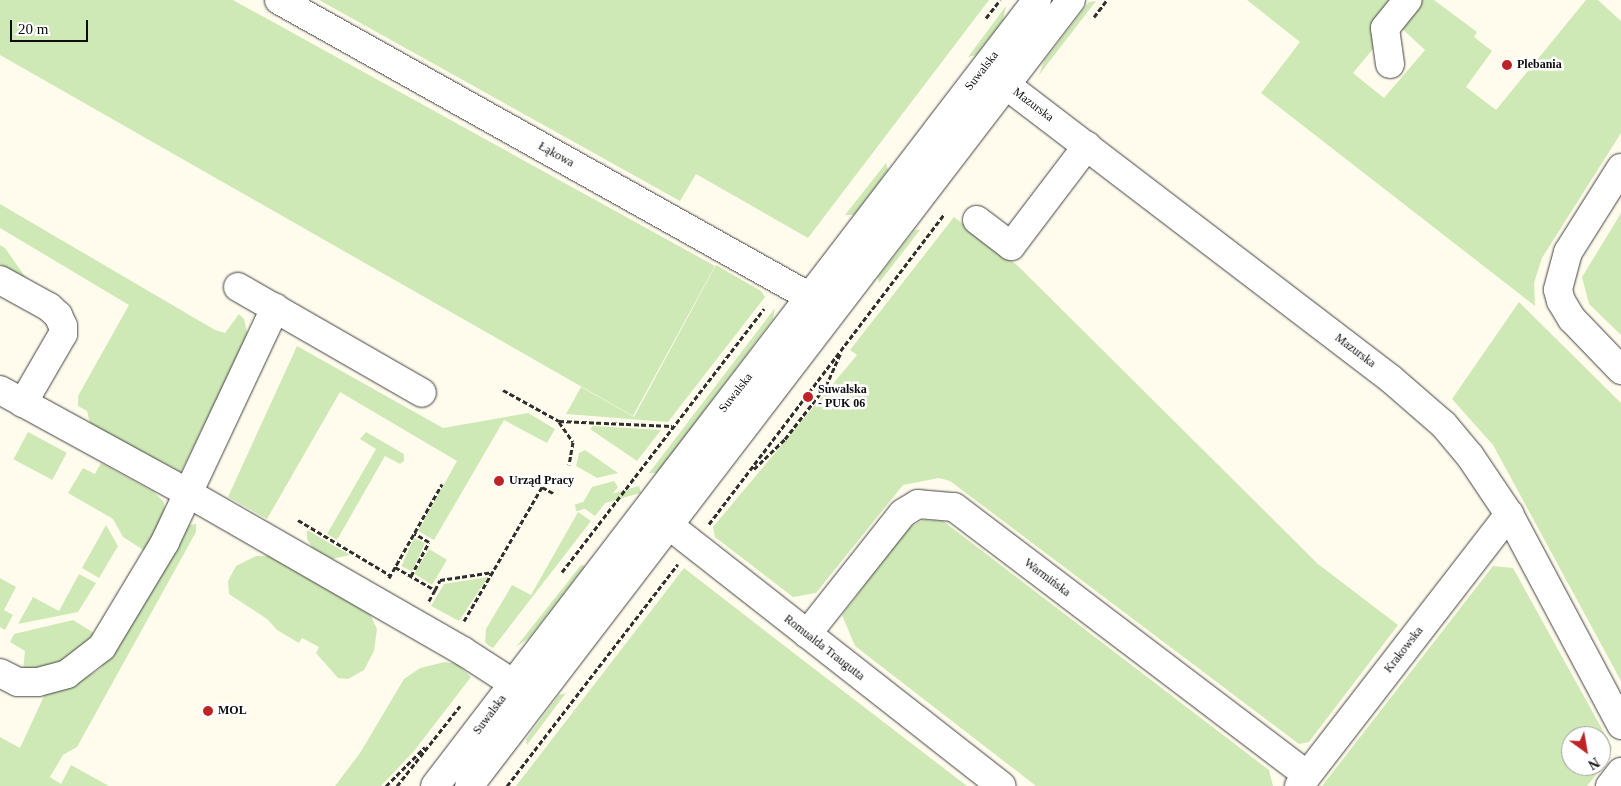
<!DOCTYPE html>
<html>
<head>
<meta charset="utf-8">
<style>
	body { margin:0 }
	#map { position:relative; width:1621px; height:786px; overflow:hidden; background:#fffced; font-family:"Times New Roman",serif }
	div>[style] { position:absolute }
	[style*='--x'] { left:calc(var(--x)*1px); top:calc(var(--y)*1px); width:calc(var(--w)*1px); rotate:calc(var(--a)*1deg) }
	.green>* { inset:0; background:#cfe9b6; transform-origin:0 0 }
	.path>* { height:3px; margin-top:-1.5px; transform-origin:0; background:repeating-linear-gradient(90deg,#2f2f2f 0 5px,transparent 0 7.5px) }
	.roads { filter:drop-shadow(0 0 1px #404040) drop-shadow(0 0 1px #404040) }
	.minor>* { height:28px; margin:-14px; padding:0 14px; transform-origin:14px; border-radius:14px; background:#fff }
	.dots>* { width:14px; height:14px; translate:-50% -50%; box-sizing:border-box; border:2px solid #fff; border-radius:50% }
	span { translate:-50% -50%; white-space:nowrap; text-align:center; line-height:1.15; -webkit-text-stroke:5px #fff; paint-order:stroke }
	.poi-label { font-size:12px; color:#0d0d0d; font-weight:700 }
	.left { translate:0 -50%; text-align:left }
	.street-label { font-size:12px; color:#0d0d0d }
	.north { position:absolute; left:1561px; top:726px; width:50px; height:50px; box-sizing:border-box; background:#fff; border:1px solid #9e9e9e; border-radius:50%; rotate:148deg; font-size:14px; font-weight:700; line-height:20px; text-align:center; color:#0d0d0d }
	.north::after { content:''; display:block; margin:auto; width:18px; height:22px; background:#be2426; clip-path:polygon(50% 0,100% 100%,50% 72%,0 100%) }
	.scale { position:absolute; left:10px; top:20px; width:78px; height:22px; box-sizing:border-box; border:2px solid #0d0d0d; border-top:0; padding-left:6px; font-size:15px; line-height:18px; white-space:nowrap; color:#0d0d0d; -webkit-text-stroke:4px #fff; paint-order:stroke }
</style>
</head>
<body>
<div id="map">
	<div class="green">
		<i style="clip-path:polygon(0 0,233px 0,715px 266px,633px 416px,0 55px)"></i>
		<i style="clip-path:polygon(319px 0,989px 0,808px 238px,696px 174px,680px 201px)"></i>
		<i style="clip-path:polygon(1247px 0,1397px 0,1372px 31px,1373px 49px,1353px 73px,1384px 98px,1425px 50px,1398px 25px,1419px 0,1434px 0,1477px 32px,1474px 37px,1492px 51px,1466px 87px,1496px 110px,1586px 0,1598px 0,1621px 21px,1621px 133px,1542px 258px,1534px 283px,1535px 306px,1261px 93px,1300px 42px)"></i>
		<i style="clip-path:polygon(1096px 1px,1039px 75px,1044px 61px,1089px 2px)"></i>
		<i style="clip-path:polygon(1006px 6px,1003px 20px,976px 55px,968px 57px)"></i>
		<i style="clip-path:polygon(886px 163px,888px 170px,854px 215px,845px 215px)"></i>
		<i style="clip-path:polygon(0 204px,215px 330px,225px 333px,239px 314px,244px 319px,248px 336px,181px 472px,90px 424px,87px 411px,78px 406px,78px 396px,129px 305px,0 228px)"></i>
		<i style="clip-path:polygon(1621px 213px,1621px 335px,1589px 304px,1582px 277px)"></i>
		<i style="clip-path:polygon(954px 217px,1018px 266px,1318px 564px,1398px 625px,1309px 742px,1299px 744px,950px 481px,939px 478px,903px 485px,816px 593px,793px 597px,715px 537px,713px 527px,857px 355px,850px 350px)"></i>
		<i style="clip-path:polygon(915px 230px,920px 230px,879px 283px,878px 277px)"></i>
		<i style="clip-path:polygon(0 245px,5px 248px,29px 282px,0 264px)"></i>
		<i style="clip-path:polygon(716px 265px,761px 291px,765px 297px,668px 422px,566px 414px,581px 387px,634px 417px)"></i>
		<i style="clip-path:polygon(1519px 302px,1621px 403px,1621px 681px,1493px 445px,1452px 399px)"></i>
		<i style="clip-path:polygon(775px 308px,773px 319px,657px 473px,649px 473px)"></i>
		<i style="clip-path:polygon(297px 346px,443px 428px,528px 413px,555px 429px,547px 443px,504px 420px,434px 540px,418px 531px,457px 461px,340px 392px,267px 519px,228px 497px)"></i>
		<i style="clip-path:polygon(593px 426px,661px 430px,637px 461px,590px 429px)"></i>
		<i style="left:28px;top:432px;width:44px;height:31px;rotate:28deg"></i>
		<i style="clip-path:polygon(366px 432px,404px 454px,404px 461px,400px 464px,385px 456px,337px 540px,327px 534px,376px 449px,360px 439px)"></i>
		<i style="clip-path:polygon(585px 450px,618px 473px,597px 478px,576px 466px,579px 453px)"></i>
		<i style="clip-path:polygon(101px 463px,154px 492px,164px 502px,165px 514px,145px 551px,123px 537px,113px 519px,68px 493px,83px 468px,95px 474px)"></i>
		<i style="clip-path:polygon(614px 481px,618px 487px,595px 516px,581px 506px,592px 487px)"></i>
		<i style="left:639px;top:486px;width:7px;height:67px;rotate:74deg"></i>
		<i style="clip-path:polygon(578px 512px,591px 521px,493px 648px,489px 646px,485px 642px,486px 629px,512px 585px,531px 595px)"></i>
		<i style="clip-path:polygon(924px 520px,943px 521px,1269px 770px,1273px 786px,1036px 786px,855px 646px,842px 615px,908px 528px)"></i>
		<i style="clip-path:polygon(196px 524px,196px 532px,77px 747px,63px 755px,50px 777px,61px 784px,71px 765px,109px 786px,0 786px,0 737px,20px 748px,45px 694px,82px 680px,100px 669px,185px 530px,189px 525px)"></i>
		<i style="clip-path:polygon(106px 525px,118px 546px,99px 578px,82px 568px)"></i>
		<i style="clip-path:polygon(307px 530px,350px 555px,332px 559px,313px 548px,307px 539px)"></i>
		<i style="left:414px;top:538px;width:12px;height:31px;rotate:24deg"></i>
		<i style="left:429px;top:549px;width:21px;height:29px;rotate:31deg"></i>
		<i style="clip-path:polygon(256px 556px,269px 556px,370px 614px,377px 629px,374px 651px,364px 670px,348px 679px,338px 678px,316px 653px,319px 647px,302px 638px,299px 643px,277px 630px,267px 619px,229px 594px,228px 581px,236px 566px)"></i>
		<i style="clip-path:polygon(581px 565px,585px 566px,529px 638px,516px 647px)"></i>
		<i style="clip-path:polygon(evenodd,1493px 566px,1513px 568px,1612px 747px,1610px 758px,1587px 786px,1322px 786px,1493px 566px,1571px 736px,1601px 736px,1601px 766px,1571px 766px,1571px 736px)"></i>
		<i style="clip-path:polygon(684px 568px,808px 664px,967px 786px,516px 786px)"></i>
		<i style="clip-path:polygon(79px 574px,96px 583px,78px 612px,18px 624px,33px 597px,59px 611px)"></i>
		<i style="clip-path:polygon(488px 577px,459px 621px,431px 606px,444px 584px)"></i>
		<i style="clip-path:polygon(0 578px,16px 587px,4px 610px,13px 615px,5px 630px,0 627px)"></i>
		<i style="clip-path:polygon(73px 620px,94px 633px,89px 643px,58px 664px,23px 671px,25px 651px,10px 642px,14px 634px)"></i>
		<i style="clip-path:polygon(445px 662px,457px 664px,471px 677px,414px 751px,381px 786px,335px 786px,360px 753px,404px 679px,420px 668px)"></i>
		<i style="clip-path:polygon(566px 693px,527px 745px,526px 739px,559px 695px)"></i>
	</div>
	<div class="path">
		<i style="--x:1094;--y:17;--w:21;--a:-53"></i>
		<i style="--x:986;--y:18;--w:23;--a:-52"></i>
		<i style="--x:503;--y:390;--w:64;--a:29"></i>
		<i style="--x:559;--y:421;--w:113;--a:2.5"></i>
		<i style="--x:559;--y:422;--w:24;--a:55"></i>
		<i style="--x:573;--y:442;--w:23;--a:100"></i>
		<i style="--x:754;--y:469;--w:43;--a:-44.1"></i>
		<i style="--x:785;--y:439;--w:67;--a:-52.3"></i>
		<i style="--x:826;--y:386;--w:36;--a:-66"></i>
		<i style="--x:298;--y:520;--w:107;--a:30.9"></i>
		<i style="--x:709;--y:524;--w:389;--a:-52.8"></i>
		<i style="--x:395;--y:567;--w:46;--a:29.9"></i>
		<i style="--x:435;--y:590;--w:13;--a:119"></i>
		<i style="--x:562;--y:572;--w:332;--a:-52.5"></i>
		<i style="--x:411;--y:576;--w:38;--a:-62"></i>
		<i style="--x:429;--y:542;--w:17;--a:-149"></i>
		<i style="--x:389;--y:578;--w:108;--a:-60.6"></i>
		<i style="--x:435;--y:590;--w:11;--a:-63"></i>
		<i style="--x:440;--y:580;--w:54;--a:-8.6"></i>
		<i style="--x:464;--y:621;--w:155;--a:-59.8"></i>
		<i style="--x:542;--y:487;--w:13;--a:29"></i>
		<i style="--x:386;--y:786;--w:55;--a:-45"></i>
		<i style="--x:397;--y:786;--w:102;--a:-51.8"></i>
		<i style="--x:507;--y:786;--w:280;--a:-52.4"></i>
	</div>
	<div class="roads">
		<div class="minor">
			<i style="--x:279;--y:0;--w:627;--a:29.22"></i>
			<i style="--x:1390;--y:64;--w:36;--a:-98"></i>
			<i style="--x:1385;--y:28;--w:36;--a:-51"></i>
			<i style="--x:993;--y:75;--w:501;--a:37.37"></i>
			<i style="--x:1391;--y:379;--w:70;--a:41"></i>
			<i style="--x:1444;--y:425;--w:40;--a:50"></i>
			<i style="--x:1470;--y:456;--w:70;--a:56.1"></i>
			<i style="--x:1509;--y:514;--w:239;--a:62"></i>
			<i style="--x:1621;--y:168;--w:99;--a:122.2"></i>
			<i style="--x:1568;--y:252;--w:39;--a:105"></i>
			<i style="--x:1558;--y:290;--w:11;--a:75"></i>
			<i style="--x:1561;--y:301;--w:21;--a:59"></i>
			<i style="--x:1572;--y:319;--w:71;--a:46.1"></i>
			<i style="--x:977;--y:220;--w:43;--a:37.4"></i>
			<i style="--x:1011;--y:246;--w:126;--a:-52.8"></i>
			<i style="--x:0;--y:280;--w:56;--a:28.9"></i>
			<i style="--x:49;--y:307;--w:12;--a:42"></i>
			<i style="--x:58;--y:315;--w:12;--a:66"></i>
			<i style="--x:63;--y:326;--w:8;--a:90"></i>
			<i style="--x:63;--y:334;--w:80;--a:120.1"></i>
			<i style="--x:238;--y:287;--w:212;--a:29.9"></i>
			<i style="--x:0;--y:390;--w:214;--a:28.7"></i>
			<i style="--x:188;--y:493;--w:317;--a:29.9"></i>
			<i style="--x:463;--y:651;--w:77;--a:32.9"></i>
			<i style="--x:656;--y:515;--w:439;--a:38.1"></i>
			<i style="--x:807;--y:634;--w:154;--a:-51.6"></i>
			<i style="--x:903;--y:513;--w:17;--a:-31"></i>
			<i style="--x:918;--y:504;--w:36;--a:5"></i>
			<i style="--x:954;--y:507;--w:443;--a:37.2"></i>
			<i style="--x:0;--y:673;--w:20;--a:27"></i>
			<i style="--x:18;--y:682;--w:20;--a:0"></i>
			<i style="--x:38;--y:682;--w:30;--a:-15"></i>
			<i style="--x:67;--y:674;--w:44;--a:-37.6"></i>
			<i style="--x:102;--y:647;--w:122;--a:-59"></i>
			<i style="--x:165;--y:542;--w:259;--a:-64.8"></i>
			<i style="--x:435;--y:786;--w:990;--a:-52.55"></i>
			<i style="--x:469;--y:786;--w:990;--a:-52.55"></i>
			<i style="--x:1299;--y:786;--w:344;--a:-52.3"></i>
			<i style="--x:1610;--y:786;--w:18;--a:-52"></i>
		</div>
	</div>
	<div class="dots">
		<i style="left:1507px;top:65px;background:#be2426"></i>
		<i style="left:808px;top:397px;background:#be2426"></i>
		<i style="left:499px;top:481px;background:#be2426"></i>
		<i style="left:208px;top:711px;background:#be2426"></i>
	</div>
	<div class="poi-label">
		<span class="left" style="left:1517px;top:65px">Plebania</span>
		<span class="left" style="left:818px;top:397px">Suwalska<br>- PUK 06</span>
		<span class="left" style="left:509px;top:481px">Urząd Pracy</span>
		<span class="left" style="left:218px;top:711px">MOL</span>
	</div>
	<div class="street-label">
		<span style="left:982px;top:71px;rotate:-52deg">Suwalska</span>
		<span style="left:1033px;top:105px;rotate:37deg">Mazurska</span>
		<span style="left:556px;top:155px;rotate:29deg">Łąkowa</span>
		<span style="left:1355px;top:351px;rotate:37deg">Mazurska</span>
		<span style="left:736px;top:393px;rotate:-52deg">Suwalska</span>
		<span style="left:1047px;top:578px;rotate:37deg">Warmińska</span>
		<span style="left:824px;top:648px;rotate:38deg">Romualda Traugutta</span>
		<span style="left:1404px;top:650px;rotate:-52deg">Krakowska</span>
		<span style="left:490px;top:715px;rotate:-53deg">Suwalska</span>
	</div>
	<div class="north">N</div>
	<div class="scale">20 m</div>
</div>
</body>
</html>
